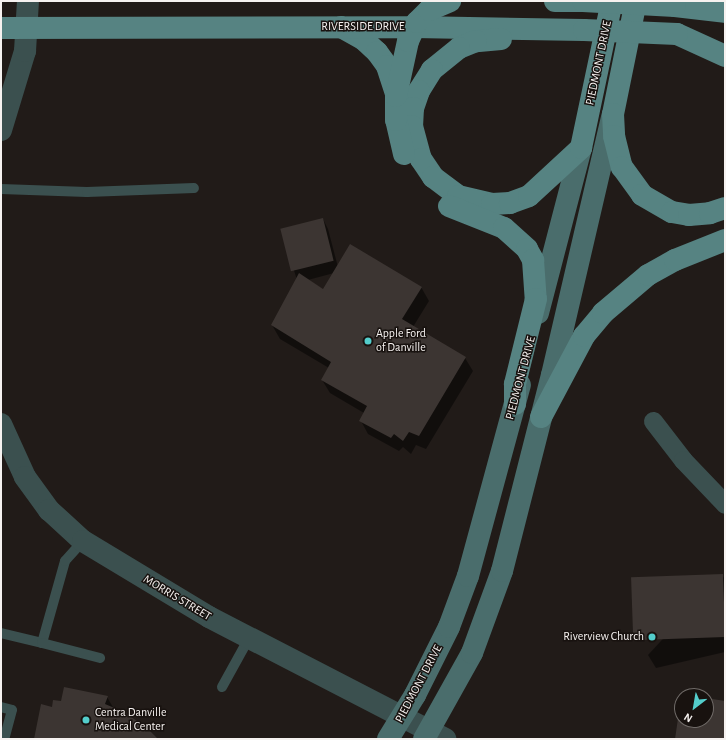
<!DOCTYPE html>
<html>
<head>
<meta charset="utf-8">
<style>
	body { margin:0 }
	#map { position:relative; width:726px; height:740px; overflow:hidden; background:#211b18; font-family:"Alegreya Sans",sans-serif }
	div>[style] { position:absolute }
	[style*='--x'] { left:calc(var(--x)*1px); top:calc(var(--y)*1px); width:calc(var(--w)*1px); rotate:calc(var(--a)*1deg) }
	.shadow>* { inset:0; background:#0007 }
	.building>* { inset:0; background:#3c3532; transform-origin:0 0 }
	.service>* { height:10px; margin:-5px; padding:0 5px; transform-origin:5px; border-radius:5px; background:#3b504f }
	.minor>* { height:19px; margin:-9.5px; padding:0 9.5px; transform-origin:9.5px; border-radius:9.5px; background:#3b504f }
	.tertiary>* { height:22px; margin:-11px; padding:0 11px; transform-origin:11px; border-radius:11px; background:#3b504f }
	.secondary>* { height:22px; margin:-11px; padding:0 11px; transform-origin:11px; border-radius:11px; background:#4a6d6c }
	.primary>* { height:22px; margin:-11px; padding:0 11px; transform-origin:11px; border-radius:11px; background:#568382 }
	.primary-bridge>* { height:22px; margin:-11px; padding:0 11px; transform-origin:11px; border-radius:11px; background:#568382 }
	.dots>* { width:11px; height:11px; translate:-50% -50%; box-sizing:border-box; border:2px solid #18120f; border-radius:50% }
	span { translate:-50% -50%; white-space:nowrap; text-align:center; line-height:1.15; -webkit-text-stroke:3px #18120f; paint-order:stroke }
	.street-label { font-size:12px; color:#f6f2f0 }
	.poi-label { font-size:12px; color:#f6f2f0 }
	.left { translate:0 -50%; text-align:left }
	.right { translate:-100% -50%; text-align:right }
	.frame { position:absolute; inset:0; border:2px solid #f6f2f0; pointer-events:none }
	.north { position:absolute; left:674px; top:688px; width:40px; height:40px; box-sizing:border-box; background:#18120f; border:1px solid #716c69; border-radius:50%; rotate:211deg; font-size:11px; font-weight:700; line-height:16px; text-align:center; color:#f6f2f0 }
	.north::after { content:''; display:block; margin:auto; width:14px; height:18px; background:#53cdcb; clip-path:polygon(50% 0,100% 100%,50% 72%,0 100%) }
</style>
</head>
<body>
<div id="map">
	<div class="shadow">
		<i style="clip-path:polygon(evenodd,323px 219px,328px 229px,338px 267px,421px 287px,429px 301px,413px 327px,465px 358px,473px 371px,426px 449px,416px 445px,411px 454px,403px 447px,399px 451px,368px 434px,361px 421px,364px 413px,330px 393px,322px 380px,329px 368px,280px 339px,272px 325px,297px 280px,281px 229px,323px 219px,334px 273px,324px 290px,308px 280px,334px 273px)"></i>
		<i style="clip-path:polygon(722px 575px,725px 579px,725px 652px,656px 668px,648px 655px)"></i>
		<i style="clip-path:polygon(107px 697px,114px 709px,156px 739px,35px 739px,53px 709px,62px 703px)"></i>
	</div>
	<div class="building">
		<i style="left:323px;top:218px;width:44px;height:44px;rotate:76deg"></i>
		<i style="clip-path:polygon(350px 244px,422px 287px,402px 319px,466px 357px,419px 436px,409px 432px,403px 441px,394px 434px,391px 438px,359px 421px,367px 406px,321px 380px,331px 362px,271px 325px,299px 273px,323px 289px)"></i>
		<i style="left:723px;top:574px;width:63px;height:92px;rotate:88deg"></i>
		<i style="clip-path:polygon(64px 687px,108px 696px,105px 704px,124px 712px,147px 728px,158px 739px,34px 739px,41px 704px,52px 707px,53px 700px,61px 701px)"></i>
		<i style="clip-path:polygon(681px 698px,682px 720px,706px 720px,706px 698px,725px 701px,725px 739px,675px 739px)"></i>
	</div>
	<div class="service">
		<i style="--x:1;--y:189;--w:86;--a:2"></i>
		<i style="--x:87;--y:192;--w:107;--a:-2.1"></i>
		<i style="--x:1;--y:633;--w:42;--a:13.7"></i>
		<i style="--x:42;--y:643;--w:85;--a:-74.3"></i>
		<i style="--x:65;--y:561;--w:27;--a:-48"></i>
		<i style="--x:42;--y:643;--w:60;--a:14.5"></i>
		<i style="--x:222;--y:687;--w:56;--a:-61.1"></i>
		<i style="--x:1;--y:707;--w:11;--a:15"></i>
		<i style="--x:12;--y:710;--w:30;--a:105"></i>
	</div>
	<div class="minor">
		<i style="--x:653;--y:421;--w:49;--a:52.4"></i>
		<i style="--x:683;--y:460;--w:61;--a:46.3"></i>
	</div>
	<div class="tertiary">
		<i style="--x:1;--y:130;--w:83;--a:-73.1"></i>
		<i style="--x:25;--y:51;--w:50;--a:-86.6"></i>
		<i style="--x:1;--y:424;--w:58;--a:65.6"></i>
		<i style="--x:25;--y:477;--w:41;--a:54"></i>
		<i style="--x:49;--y:510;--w:46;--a:42.4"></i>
		<i style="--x:83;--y:541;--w:147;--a:31.1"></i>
		<i style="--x:209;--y:617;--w:266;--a:27.3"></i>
	</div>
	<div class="secondary">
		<i style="--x:538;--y:313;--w:171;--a:-75.4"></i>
		<i style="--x:388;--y:739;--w:52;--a:-58.5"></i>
		<i style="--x:415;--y:695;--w:76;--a:-63.4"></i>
		<i style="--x:449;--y:627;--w:54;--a:-69.6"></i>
		<i style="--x:468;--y:576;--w:198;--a:-74.8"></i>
		<i style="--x:424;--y:739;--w:98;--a:-60.8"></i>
		<i style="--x:472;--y:653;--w:87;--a:-69.9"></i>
		<i style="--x:502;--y:571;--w:202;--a:-75.7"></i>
		<i style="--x:552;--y:375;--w:265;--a:-76.9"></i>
	</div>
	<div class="primary">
		<i style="--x:555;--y:1;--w:28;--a:0"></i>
		<i style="--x:636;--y:1;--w:115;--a:101.5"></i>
		<i style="--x:613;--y:114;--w:22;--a:87"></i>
		<i style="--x:614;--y:136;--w:32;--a:76"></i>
		<i style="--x:622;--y:167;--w:34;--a:54"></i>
		<i style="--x:642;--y:195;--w:34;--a:30"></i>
		<i style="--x:672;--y:212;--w:17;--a:10"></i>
		<i style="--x:689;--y:215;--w:21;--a:-5"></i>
		<i style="--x:710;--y:213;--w:16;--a:-18"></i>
		<i style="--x:675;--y:6;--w:50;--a:6.8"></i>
		<i style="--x:341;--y:27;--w:26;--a:29"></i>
		<i style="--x:364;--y:40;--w:18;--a:43"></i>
		<i style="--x:377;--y:52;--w:17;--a:54"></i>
		<i style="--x:387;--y:66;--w:29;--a:72"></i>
		<i style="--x:1;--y:28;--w:413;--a:-0.1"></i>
		<i style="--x:414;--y:27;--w:170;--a:1"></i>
		<i style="--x:677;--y:34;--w:53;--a:24.6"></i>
		<i style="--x:501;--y:39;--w:25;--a:175"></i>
		<i style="--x:476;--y:41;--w:18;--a:158"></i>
		<i style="--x:459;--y:48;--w:35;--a:141"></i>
		<i style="--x:432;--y:70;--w:25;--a:122"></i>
		<i style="--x:419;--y:91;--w:18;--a:109"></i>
		<i style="--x:413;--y:108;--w:18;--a:93"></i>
		<i style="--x:412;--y:126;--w:34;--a:75"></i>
		<i style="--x:421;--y:159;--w:22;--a:56"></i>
		<i style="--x:433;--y:177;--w:31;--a:37"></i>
		<i style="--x:458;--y:196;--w:35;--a:13"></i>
		<i style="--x:492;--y:204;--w:18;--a:-3"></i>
		<i style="--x:510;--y:203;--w:20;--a:-20"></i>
		<i style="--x:529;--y:196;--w:71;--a:-42.7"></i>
		<i style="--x:581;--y:148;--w:150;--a:-78.1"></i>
		<i style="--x:404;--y:154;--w:35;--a:-103"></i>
		<i style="--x:396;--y:120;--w:24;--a:-90"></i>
		<i style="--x:396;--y:96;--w:56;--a:-77.7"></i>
		<i style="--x:408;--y:41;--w:21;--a:-65"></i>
		<i style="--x:417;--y:22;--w:17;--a:-45"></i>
		<i style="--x:429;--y:10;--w:23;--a:-23"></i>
		<i style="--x:449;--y:206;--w:59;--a:21.8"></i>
		<i style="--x:504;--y:228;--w:31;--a:42"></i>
		<i style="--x:527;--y:249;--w:13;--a:61"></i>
		<i style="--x:533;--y:260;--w:39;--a:86"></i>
		<i style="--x:536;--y:299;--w:88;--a:103.9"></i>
		<i style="--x:515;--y:384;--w:20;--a:90"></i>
		<i style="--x:541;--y:417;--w:92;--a:-62"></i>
		<i style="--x:584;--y:336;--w:30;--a:-50"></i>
		<i style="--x:603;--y:313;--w:59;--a:-40.2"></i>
		<i style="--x:648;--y:275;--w:31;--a:-29"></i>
		<i style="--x:675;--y:260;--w:54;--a:-21.8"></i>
	</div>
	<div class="primary-bridge">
		<i style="--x:583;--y:1;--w:92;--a:3.1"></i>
		<i style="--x:584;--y:30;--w:93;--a:2.5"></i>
	</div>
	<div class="dots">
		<i style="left:368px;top:341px;background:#53cdcb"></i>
		<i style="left:652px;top:637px;background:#53cdcb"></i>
		<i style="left:86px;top:720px;background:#53cdcb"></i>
	</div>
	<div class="street-label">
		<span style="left:363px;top:27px">RIVERSIDE DRIVE</span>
		<span style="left:599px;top:63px;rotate:-78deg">PIEDMONT DRIVE</span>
		<span style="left:521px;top:378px;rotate:-75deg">PIEDMONT DRIVE</span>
		<span style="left:177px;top:598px;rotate:31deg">MORRIS STREET</span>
		<span style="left:419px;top:684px;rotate:-62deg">PIEDMONT DRIVE</span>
	</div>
	<div class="poi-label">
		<span class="left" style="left:376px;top:341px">Apple Ford<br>of Danville</span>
		<span class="right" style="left:644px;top:637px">Riverview Church</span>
		<span class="left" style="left:95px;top:720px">Centra Danville<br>Medical Center</span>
	</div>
	<div class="frame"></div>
	<div class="north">N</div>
</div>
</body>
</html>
